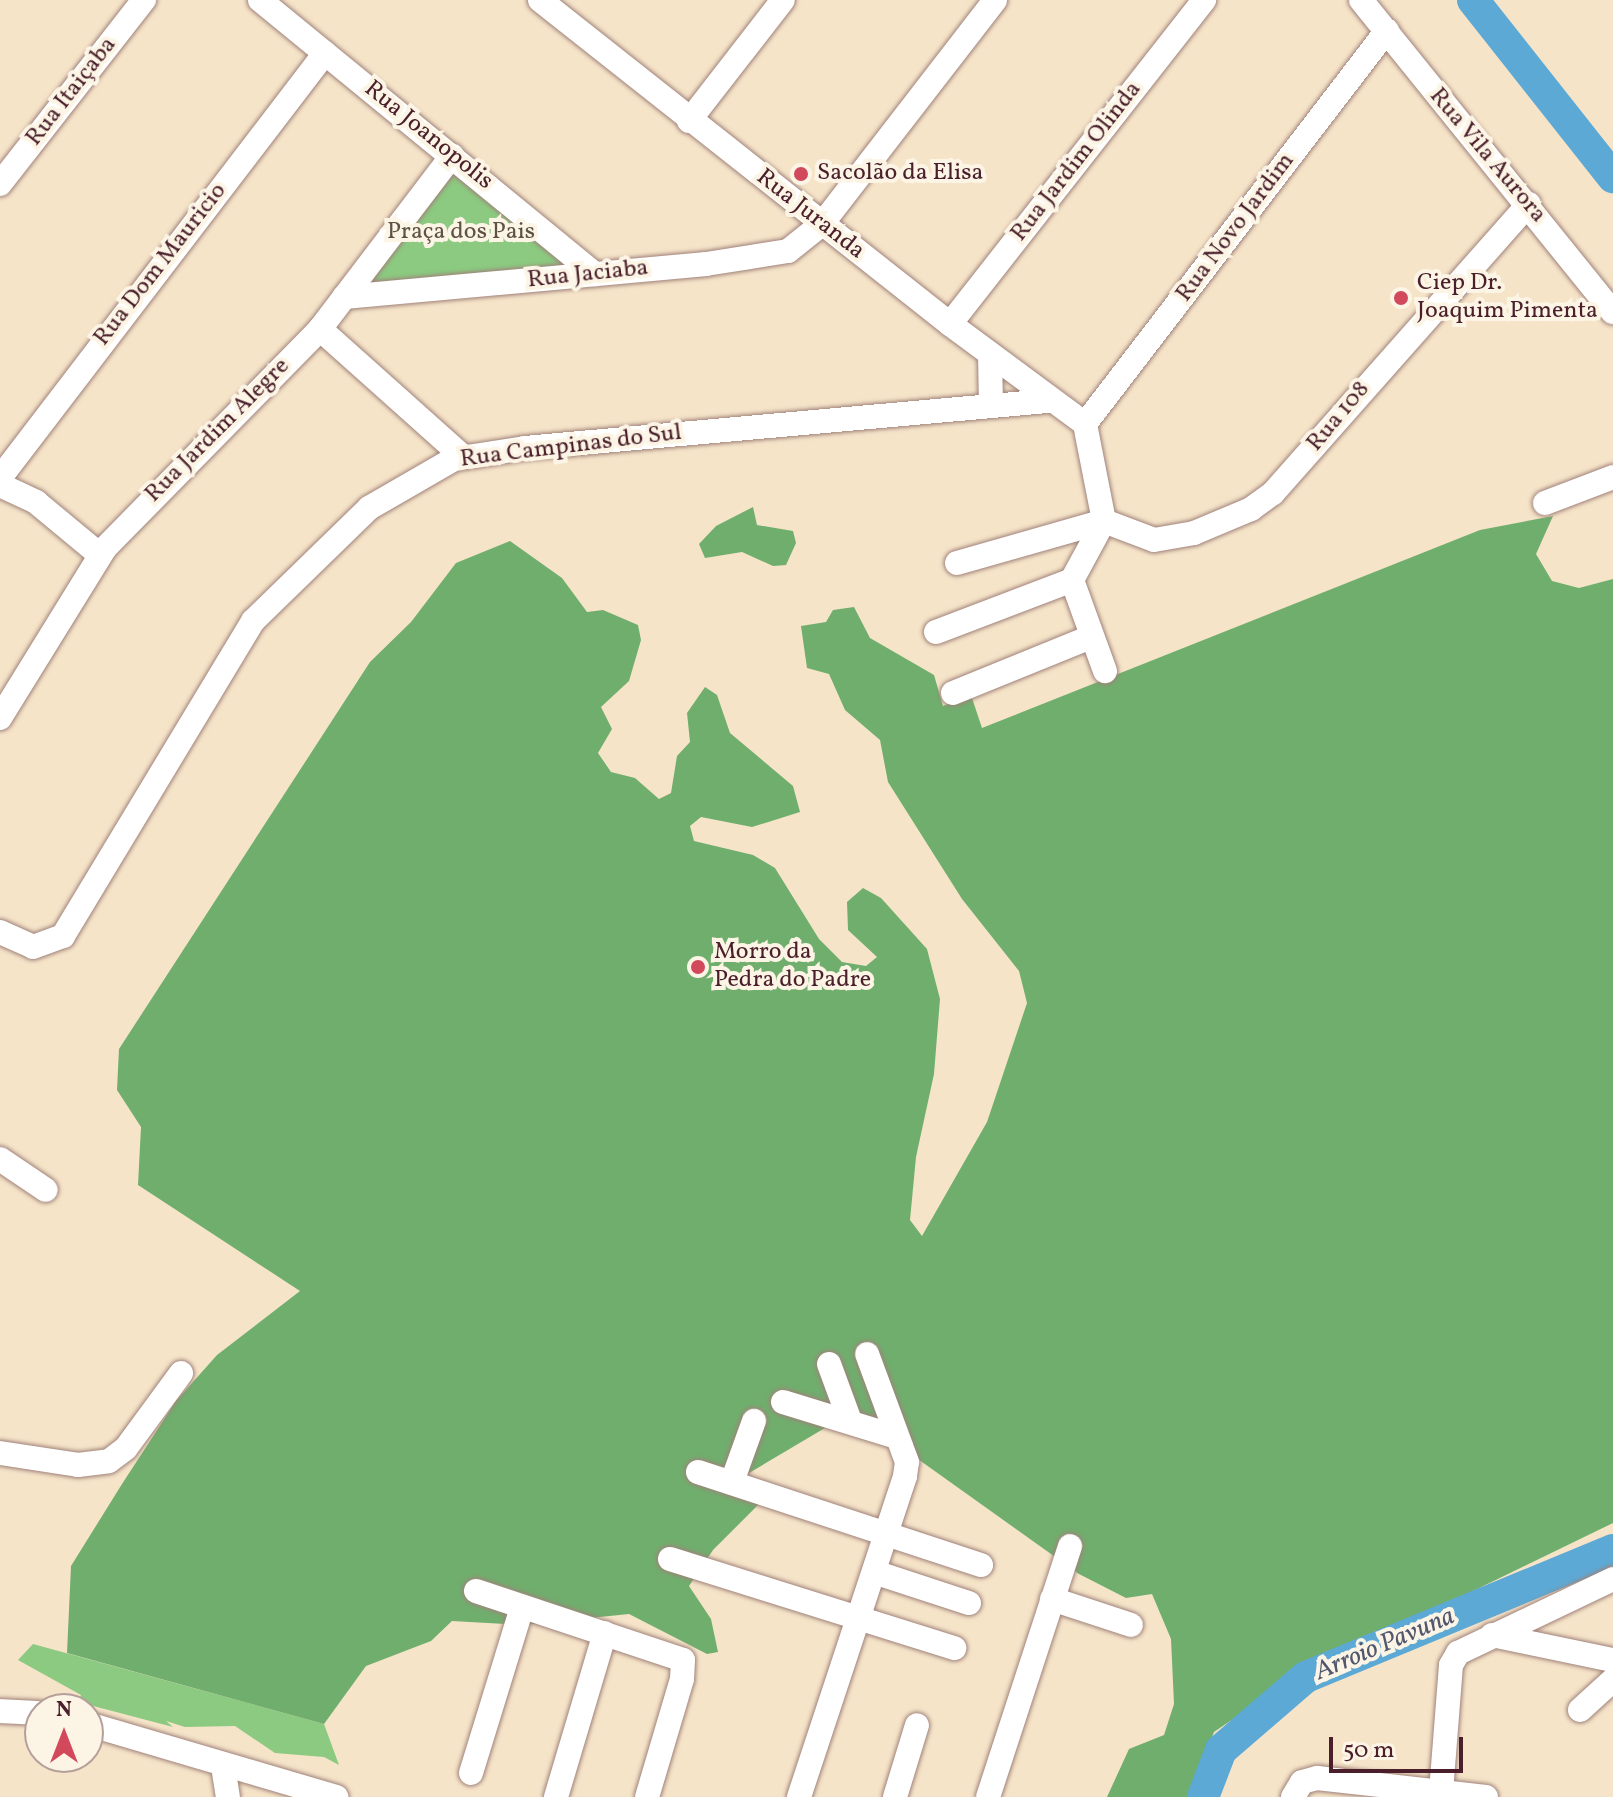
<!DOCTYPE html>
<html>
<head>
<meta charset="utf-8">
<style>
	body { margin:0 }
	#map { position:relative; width:1613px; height:1797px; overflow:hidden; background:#f6e4c9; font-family:Vollkorn,serif }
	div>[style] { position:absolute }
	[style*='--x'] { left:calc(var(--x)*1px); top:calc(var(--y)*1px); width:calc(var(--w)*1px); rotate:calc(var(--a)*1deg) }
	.green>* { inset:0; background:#8bca80 }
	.forest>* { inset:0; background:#70ae6e }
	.river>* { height:32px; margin:-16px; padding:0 16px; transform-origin:16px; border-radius:16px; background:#5da9d5 }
	.roads { filter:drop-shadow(0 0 2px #a0827a) drop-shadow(0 0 2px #a0827a) }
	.minor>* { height:24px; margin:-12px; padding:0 12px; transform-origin:12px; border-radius:12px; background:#fff }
	.dots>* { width:22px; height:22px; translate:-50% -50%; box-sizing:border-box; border:4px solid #fcf5e5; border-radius:50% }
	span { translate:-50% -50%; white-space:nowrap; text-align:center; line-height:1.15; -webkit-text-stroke:8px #fcf5e5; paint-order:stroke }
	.street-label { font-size:24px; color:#4a1f2b }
	.poi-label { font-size:24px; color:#4a1f2b }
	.left { translate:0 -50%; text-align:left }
	.park-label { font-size:24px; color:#5e5244 }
	.water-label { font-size:26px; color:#52566f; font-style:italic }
	.north { position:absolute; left:24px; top:1693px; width:80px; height:80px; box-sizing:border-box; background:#fcf5e5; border:2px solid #b59f9b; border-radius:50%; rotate:0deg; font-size:22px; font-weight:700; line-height:32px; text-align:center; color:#4a1f2b }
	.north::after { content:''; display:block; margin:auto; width:28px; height:36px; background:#d1495b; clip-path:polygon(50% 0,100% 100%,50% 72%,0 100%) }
	.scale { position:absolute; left:1329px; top:1737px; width:134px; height:36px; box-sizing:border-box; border:4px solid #4a1f2b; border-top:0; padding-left:10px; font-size:24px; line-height:28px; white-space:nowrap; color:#4a1f2b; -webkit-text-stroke:6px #fcf5e5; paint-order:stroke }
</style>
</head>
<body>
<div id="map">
	<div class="green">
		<i style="clip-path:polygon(452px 160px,595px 272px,345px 297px)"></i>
		<i style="clip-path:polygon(33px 1644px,324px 1724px,339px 1765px,324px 1757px,275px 1753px,235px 1726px,185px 1727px,166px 1721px,173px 1727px,78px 1702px,81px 1695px,18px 1660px)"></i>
	</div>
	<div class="forest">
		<i style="clip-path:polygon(753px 507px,757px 525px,793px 531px,796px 543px,786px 565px,773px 566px,742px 552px,705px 558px,699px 544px,716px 526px)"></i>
		<i style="clip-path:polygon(1553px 516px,1536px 554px,1552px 581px,1579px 588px,1613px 579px,1613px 1523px,1290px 1680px,1214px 1732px,1189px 1797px,1107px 1797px,1129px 1749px,1164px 1735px,1174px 1704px,1171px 1639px,1152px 1594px,1126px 1598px,1079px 1574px,852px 1412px,744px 1476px,761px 1502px,713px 1550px,689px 1586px,711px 1619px,718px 1652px,707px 1654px,629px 1614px,522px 1625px,452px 1621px,431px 1641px,366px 1666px,324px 1724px,67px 1653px,71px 1566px,122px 1484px,176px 1401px,217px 1355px,300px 1291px,138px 1185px,141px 1127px,117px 1090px,119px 1049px,370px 662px,411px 622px,456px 563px,510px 541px,562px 578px,587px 612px,603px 610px,638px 625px,641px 640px,629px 681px,601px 707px,612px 729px,598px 753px,611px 772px,635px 778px,659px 799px,671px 793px,677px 756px,690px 742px,687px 713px,705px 687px,717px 695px,730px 733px,793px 786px,800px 812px,752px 827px,701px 817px,690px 826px,694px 841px,753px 855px,775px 868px,819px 939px,842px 962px,866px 966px,877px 957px,848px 930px,847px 902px,863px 888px,881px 898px,927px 949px,940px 999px,934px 1074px,916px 1157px,910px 1220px,922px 1236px,987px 1122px,1027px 1003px,1019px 971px,962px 899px,888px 782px,880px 740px,845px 710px,829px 674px,807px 668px,801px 626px,826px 622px,833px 610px,854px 607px,870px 638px,934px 675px,943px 706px,971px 695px,982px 728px,1480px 530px)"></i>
	</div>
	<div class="river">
		<i style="--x:1473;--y:0;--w:226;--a:51.7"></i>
		<i style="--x:1203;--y:1797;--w:50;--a:-69"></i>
		<i style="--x:1221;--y:1750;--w:112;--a:-40.7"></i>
		<i style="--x:1306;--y:1677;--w:332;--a:-22.5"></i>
	</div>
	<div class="roads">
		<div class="minor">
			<i style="--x:260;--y:0;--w:433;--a:39.3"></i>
			<i style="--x:540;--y:0;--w:523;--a:38.32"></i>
			<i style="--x:950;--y:324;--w:168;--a:36.5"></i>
			<i style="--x:1361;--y:0;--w:401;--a:51.1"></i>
			<i style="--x:689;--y:121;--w:153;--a:-52.2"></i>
			<i style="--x:0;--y:184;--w:234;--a:-52"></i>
			<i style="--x:344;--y:297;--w:364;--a:-5.2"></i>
			<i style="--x:706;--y:264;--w:83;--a:-9"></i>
			<i style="--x:788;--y:251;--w:43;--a:-38.5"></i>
			<i style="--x:822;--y:224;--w:283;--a:-52.3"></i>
			<i style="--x:950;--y:324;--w:412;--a:-51.9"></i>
			<i style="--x:320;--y:329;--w:191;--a:41.8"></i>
			<i style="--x:990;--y:354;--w:52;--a:88.9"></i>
			<i style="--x:1085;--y:424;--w:496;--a:-52.5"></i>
			<i style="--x:0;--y:478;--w:535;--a:-52.59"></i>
			<i style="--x:0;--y:485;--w:40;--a:25"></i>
			<i style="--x:36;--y:502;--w:83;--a:39.6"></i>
			<i style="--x:1545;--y:503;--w:73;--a:-20.9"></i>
			<i style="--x:957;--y:563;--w:153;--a:-15.9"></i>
			<i style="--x:1104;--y:521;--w:53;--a:20.8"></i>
			<i style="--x:1154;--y:540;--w:41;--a:-9.9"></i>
			<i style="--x:1194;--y:533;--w:62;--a:-22.8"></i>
			<i style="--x:1251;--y:509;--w:27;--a:-36"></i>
			<i style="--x:1273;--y:493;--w:386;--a:-48.5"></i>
			<i style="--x:1072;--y:580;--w:97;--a:70.1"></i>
			<i style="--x:936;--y:632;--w:146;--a:-20.9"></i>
			<i style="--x:1072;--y:580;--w:67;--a:-61.5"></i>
			<i style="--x:1104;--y:521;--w:99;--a:-101.1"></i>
			<i style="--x:953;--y:693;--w:149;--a:-22.1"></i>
			<i style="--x:0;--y:718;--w:200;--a:-58.3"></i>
			<i style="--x:105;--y:548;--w:307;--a:-45.5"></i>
			<i style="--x:320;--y:329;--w:218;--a:-52.7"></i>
			<i style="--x:0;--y:932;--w:36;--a:24"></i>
			<i style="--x:33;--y:947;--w:32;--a:-20"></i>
			<i style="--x:63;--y:936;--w:368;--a:-58.9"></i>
			<i style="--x:253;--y:621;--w:162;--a:-44.2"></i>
			<i style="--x:369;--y:508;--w:98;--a:-30"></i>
			<i style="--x:454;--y:459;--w:72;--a:-8.8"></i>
			<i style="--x:525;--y:448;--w:525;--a:-5.14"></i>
			<i style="--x:0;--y:1159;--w:55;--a:34"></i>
			<i style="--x:829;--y:1364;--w:61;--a:69.8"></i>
			<i style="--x:783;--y:1402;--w:119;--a:17.1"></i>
			<i style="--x:0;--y:1453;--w:79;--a:8.7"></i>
			<i style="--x:78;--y:1465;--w:31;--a:-7"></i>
			<i style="--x:109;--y:1461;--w:21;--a:-37"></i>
			<i style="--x:126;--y:1448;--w:93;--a:-53.7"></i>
			<i style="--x:698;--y:1472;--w:298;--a:18.2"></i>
			<i style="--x:732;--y:1482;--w:65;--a:-70.2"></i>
			<i style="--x:670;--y:1559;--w:298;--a:17.4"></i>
			<i style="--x:874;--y:1572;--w:100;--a:18.1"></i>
			<i style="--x:476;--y:1591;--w:218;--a:18.4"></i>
			<i style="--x:683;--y:1660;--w:19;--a:93"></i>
			<i style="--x:682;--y:1679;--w:123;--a:106.5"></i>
			<i style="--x:1052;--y:1599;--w:83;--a:18.2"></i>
			<i style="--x:1492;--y:1635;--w:124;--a:11.7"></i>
			<i style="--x:1580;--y:1710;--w:45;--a:-42.3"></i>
			<i style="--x:0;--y:1711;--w:40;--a:2.9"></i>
			<i style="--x:88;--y:1724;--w:259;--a:16.4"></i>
			<i style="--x:223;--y:1766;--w:31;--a:81"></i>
			<i style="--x:471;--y:1773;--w:174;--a:-72.9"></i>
			<i style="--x:1441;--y:1792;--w:127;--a:-85.5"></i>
			<i style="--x:1451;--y:1665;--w:14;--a:-60"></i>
			<i style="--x:1458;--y:1653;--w:172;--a:-25.5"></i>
			<i style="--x:556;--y:1797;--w:171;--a:-73.4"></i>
			<i style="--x:799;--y:1797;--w:338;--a:-71.7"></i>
			<i style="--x:905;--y:1476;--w:14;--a:-82"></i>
			<i style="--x:907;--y:1462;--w:115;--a:-110.3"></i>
			<i style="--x:895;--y:1797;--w:75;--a:-73"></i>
			<i style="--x:988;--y:1797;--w:264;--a:-71.9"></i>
			<i style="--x:1293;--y:1797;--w:17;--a:-59"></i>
			<i style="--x:1302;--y:1782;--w:16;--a:-15"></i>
			<i style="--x:1317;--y:1778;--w:170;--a:6.4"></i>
		</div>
	</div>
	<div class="dots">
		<i style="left:801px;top:174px;background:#d1495b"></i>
		<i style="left:1401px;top:298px;background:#d1495b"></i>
		<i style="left:698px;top:967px;background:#d1495b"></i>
	</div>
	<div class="street-label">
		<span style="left:72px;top:92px;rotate:-52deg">Rua Itaiçaba</span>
		<span style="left:428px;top:136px;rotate:39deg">Rua Joanopolis</span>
		<span style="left:1487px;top:156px;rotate:50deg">Rua Vila Aurora</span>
		<span style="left:1077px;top:162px;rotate:-52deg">Rua Jardim Olinda</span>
		<span style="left:810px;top:215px;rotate:38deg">Rua Juranda</span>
		<span style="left:1236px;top:228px;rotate:-53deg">Rua Novo Jardim</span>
		<span style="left:161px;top:265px;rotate:-52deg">Rua Dom Mauricio</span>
		<span style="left:588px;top:275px;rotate:-6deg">Rua Jaciaba</span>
		<span style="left:1339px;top:417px;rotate:-50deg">Rua 108</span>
		<span style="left:218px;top:431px;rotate:-45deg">Rua Jardim Alegre</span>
		<span style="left:571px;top:447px;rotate:-7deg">Rua Campinas do Sul</span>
	</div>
	<div class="poi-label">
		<span class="left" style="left:817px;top:174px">Sacolão da Elisa</span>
		<span class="left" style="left:1417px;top:298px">Ciep Dr.<br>Joaquim Pimenta</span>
		<span class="left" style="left:714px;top:967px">Morro da<br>Pedra do Padre</span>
	</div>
	<div class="park-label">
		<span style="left:461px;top:233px">Praça dos Pais</span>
	</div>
	<div class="water-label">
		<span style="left:1385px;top:1645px;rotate:-23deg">Arroio Pavuna</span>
	</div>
	<div class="north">N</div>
	<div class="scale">50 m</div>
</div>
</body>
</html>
